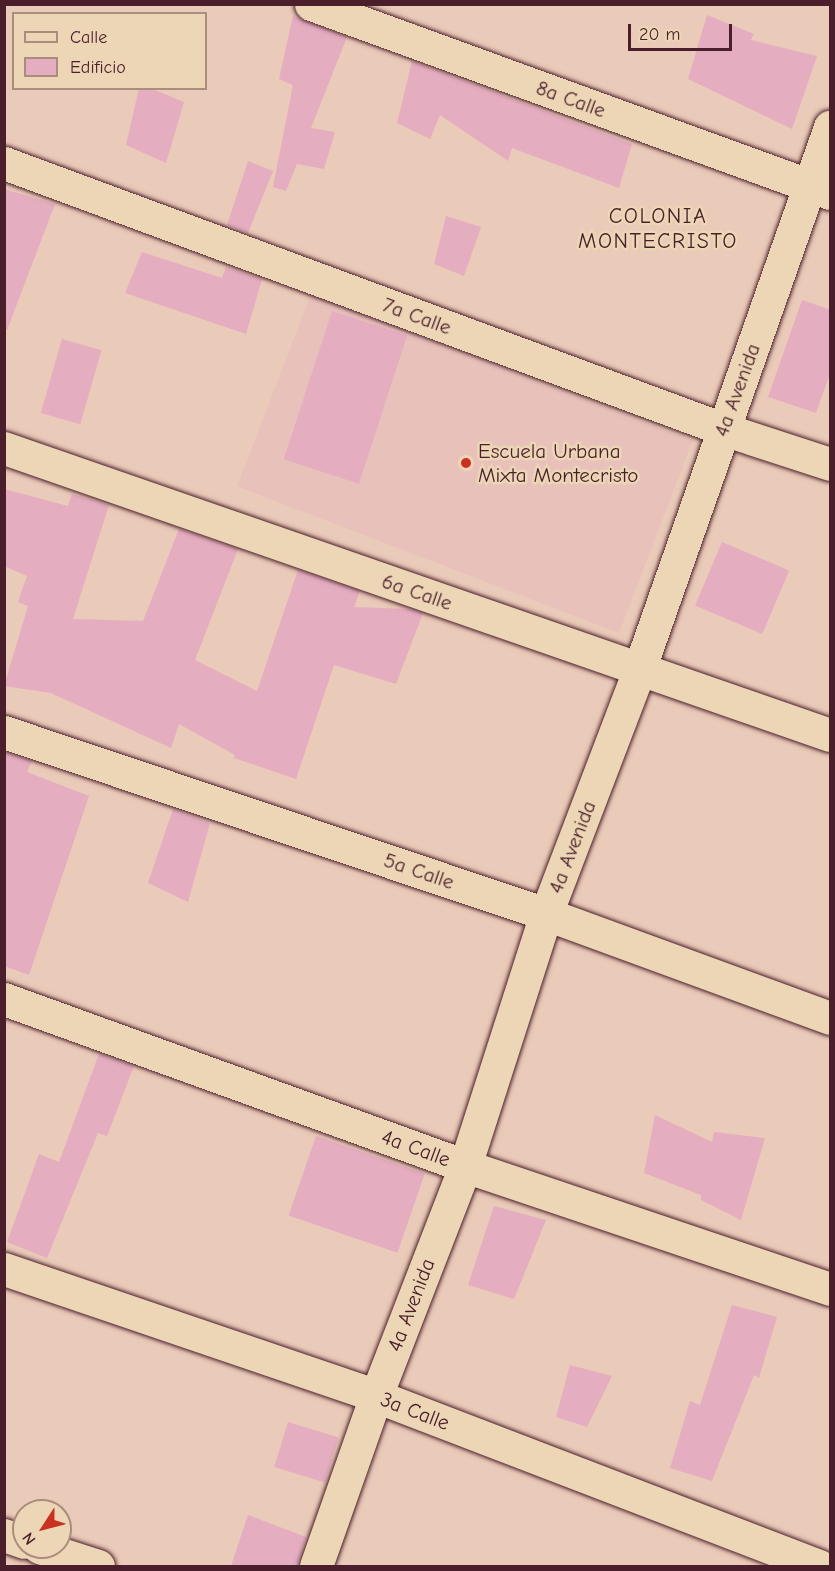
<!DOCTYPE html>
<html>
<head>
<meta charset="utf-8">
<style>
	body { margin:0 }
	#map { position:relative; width:835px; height:1571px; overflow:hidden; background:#eacab8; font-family:"Comic Neue",sans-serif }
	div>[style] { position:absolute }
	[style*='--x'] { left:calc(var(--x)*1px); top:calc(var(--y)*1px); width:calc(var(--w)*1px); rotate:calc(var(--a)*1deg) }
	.built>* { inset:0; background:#e8c1ba; transform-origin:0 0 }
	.building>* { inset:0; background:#e5adc0; transform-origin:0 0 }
	.roads { filter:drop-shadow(0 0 2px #4a1f2b) drop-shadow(0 0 2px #4a1f2b) }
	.street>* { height:33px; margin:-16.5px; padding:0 16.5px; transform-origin:16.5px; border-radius:16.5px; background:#ecd6b5 }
	.dots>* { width:16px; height:16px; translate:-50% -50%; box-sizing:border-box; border:3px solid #ecd6b5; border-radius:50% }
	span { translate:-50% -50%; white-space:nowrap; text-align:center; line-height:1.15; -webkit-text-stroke:5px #ecd6b5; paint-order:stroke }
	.street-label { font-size:21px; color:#4a1f2b }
	.poi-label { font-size:21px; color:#4a1f2b }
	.left { translate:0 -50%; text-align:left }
	.neighbourhood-label { font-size:22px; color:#4a1f2b; letter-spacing:1.5px }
	.frame { position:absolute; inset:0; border:6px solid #4a1f2b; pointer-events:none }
	.legend { position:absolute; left:12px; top:12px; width:195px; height:78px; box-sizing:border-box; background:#ecd6b5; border:2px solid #ab8d7e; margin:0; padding:8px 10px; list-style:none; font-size:18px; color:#4a1f2b }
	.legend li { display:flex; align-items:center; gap:12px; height:30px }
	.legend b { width:30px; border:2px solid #ab8d7e }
	.north { position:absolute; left:12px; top:1499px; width:60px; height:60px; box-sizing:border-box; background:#ecd6b5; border:2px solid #ab8d7e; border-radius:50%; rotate:234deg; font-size:16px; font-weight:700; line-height:24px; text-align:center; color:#4a1f2b }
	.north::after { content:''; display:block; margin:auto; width:21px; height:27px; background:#c8321e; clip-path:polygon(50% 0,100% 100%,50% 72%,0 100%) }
	.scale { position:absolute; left:628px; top:24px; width:104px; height:27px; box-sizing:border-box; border:3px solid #4a1f2b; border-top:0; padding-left:8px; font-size:18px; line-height:21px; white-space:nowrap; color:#4a1f2b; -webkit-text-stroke:4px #ecd6b5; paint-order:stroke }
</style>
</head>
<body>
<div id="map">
	<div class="built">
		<i style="left:311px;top:294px;width:409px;height:206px;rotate:21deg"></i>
	</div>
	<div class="building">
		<i style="clip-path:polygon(707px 15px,754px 34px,751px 40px,817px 56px,792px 129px,688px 79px)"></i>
		<i style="clip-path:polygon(293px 16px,347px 37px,311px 128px,335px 132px,324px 169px,297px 164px,286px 191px,273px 187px,293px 85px,279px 79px)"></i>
		<i style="clip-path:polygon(412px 61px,632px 144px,619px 188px,512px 148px,508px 161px,440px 115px,430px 139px,397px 123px)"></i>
		<i style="clip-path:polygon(139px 88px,150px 88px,184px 102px,166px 163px,126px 145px)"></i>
		<i style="clip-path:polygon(248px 161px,273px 171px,248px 233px,227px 225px)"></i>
		<i style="clip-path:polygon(4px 189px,55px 204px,7px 330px,4px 330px)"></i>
		<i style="clip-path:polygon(446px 216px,481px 227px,464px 276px,434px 264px)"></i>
		<i style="clip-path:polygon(142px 252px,222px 278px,226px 267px,262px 279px,246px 334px,125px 293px)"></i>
		<i style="clip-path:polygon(802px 300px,831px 310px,831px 371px,816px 413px,768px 397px)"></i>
		<i style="left:332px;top:311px;width:79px;height:156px;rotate:18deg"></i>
		<i style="left:62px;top:339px;width:41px;height:77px;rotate:16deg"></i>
		<i style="clip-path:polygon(4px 489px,68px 506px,72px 494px,109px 505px,73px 619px,143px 621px,179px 529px,238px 549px,195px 660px,257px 691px,298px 570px,360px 591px,354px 607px,409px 609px,423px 613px,396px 684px,334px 665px,296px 779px,234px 758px,235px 755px,179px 724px,171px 748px,51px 693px,4px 686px,28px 606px,18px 602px,27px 576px,4px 566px)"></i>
		<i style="left:722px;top:542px;width:73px;height:69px;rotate:23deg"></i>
		<i style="clip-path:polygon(4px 752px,32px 761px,27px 772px,89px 796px,29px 975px,4px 966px)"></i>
		<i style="clip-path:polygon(173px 809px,210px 823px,188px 902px,148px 883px)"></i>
		<i style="clip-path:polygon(99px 1054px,134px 1066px,107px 1136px,98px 1133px,47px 1258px,7px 1242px,39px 1154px,59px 1162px)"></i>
		<i style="clip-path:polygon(655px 1115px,712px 1142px,714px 1132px,765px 1138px,741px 1220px,701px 1200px,701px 1195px,644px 1173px)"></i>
		<i style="left:316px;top:1136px;width:115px;height:84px;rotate:19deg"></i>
		<i style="clip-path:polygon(494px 1206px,546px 1220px,514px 1299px,468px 1285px)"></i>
		<i style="clip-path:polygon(732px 1305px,777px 1317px,759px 1378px,754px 1375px,712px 1481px,670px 1468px,690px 1401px,700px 1405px)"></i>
		<i style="clip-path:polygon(570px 1365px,612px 1376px,587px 1427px,556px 1417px)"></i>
		<i style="left:288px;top:1422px;width:53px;height:47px;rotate:17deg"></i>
		<i style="clip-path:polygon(248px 1515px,306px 1537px,297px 1566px,231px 1566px)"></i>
	</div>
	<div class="roads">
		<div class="street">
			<i style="--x:311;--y:4;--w:552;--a:20.01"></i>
			<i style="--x:4;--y:163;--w:767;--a:20.3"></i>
			<i style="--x:723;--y:429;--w:113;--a:18.1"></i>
			<i style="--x:4;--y:448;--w:874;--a:19.16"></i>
			<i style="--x:4;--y:732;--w:572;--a:18.56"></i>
			<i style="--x:546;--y:914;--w:302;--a:20.1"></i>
			<i style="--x:4;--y:999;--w:490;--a:19.9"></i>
			<i style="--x:465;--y:1166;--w:385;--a:18.6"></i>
			<i style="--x:4;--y:1269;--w:393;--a:18.8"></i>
			<i style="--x:376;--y:1396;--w:475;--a:21"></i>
			<i style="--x:4;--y:1535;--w:21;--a:19"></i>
			<i style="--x:39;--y:1547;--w:62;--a:17.9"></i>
			<i style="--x:316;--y:1566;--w:180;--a:-70.6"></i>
			<i style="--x:376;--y:1396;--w:247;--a:-68.8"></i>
			<i style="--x:465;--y:1166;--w:265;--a:-72.2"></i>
			<i style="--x:546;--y:914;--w:261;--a:-69.1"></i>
			<i style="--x:639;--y:670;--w:576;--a:-70.62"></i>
		</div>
	</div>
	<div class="dots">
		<i style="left:466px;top:463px;background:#c8321e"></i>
	</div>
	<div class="street-label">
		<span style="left:571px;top:99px;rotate:20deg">8a Calle</span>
		<span style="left:417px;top:316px;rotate:20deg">7a Calle</span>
		<span style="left:737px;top:390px;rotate:-70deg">4a Avenida</span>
		<span style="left:417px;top:592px;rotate:19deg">6a Calle</span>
		<span style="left:572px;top:847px;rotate:-69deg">4a Avenida</span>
		<span style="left:419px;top:871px;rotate:19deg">5a Calle</span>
		<span style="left:416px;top:1148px;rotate:20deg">4a Calle</span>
		<span style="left:411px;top:1305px;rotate:-69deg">4a Avenida</span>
		<span style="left:415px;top:1411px;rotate:21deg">3a Calle</span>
	</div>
	<div class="poi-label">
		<span class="left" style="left:478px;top:463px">Escuela Urbana<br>Mixta Montecristo</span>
	</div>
	<div class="neighbourhood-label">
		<span style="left:658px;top:229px">COLONIA<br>MONTECRISTO</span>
	</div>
	<div class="frame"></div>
	<ul class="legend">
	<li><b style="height:8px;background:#ecd6b5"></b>Calle</li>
	<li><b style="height:16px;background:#e5adc0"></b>Edificio</li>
	</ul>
	<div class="north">N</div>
	<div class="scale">20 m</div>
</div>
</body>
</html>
